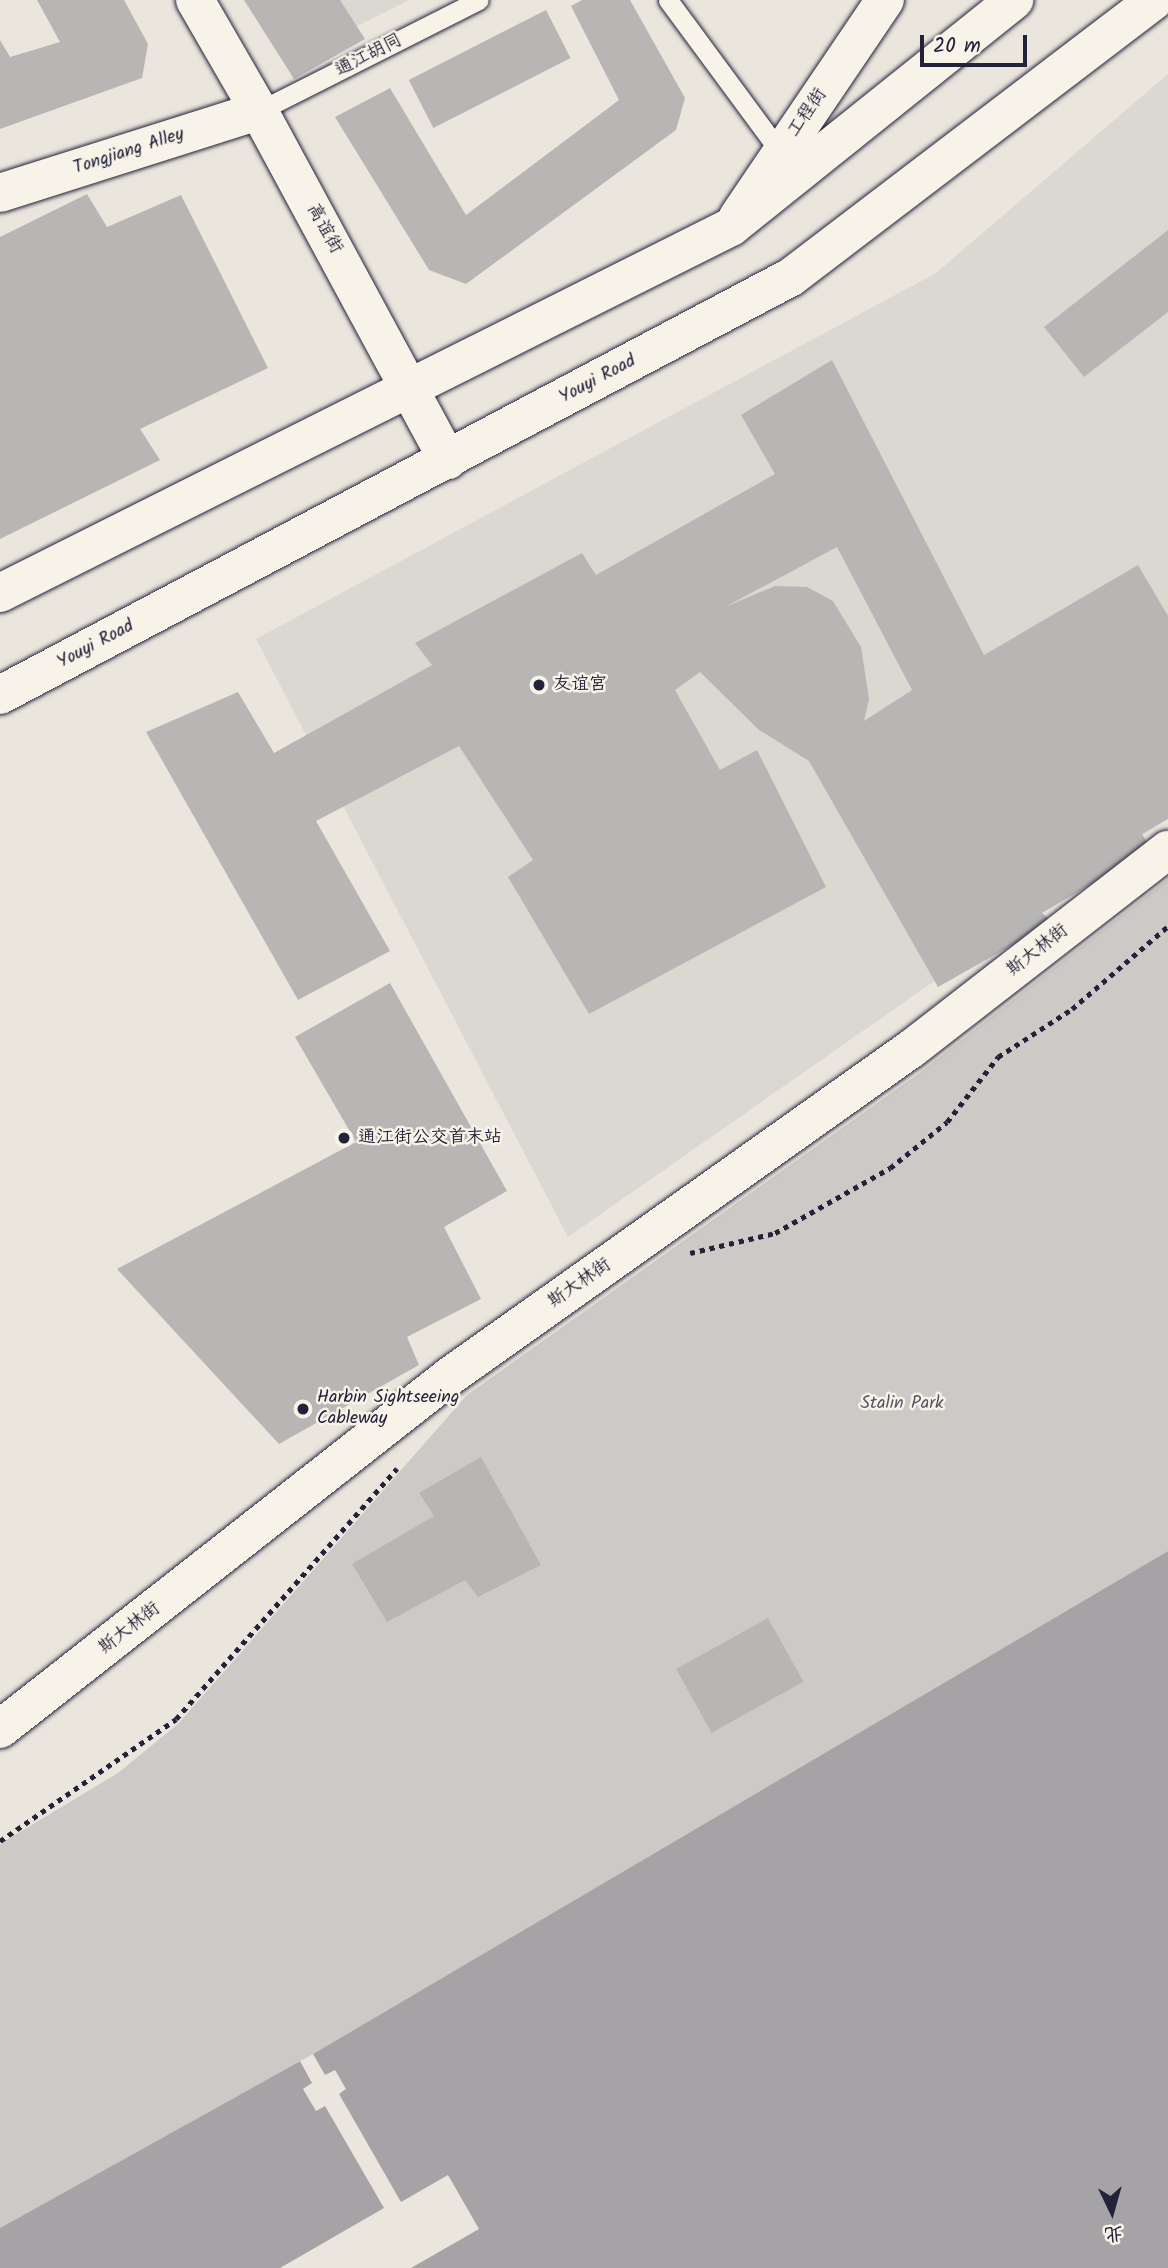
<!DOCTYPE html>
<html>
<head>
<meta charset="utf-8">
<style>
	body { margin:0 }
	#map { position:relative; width:1168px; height:2268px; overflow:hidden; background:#eae6de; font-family:Kalam,"LXGW WenKai TC",sans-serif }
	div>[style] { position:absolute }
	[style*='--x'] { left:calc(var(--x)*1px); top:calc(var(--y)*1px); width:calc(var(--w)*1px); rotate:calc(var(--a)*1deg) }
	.built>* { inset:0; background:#dbd8d2 }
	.green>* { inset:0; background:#cdc9c6 }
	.water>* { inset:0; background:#a6a3a6 }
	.pier>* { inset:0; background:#eae6de }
	.building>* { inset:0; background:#b8b6b5; transform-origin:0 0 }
	.path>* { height:4.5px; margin-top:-2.25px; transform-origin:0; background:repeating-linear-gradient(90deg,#22223b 0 5px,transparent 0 10px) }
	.roads { filter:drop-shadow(0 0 2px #22223b) drop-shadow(0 0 2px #22223b) }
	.service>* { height:19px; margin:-9.5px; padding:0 9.5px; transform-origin:9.5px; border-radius:9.5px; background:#f7f3e8 }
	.minor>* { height:38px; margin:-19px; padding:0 19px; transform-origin:19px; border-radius:19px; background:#f7f3e8 }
	.tertiary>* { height:38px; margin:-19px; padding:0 19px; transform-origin:19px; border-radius:19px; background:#f7f3e8 }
	.trunk>* { height:38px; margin:-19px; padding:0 19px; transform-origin:19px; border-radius:19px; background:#f7f3e8 }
	.dots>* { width:19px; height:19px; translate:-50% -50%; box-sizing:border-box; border:4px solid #f7f3e8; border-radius:50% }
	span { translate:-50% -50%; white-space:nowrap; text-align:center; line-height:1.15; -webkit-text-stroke:5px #f7f3e8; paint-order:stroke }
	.street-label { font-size:18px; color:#22223b }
	.poi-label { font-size:18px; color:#22223b }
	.left { translate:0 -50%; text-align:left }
	.park-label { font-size:18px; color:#555465 }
	.north { position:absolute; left:1077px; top:2177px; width:70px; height:70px; -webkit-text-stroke:5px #f7f3e8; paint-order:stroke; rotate:175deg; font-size:19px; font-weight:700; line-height:28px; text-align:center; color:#22223b }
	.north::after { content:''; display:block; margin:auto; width:24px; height:32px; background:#22223b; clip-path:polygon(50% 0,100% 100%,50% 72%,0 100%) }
	.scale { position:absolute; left:920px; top:35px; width:107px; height:32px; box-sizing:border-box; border:4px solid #22223b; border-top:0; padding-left:9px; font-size:21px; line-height:24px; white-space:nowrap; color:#22223b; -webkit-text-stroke:5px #f7f3e8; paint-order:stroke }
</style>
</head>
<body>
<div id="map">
	<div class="built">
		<i style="clip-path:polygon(249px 0,409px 0,287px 61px)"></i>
		<i style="clip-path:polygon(1168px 74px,1168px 818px,568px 1237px,256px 639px,936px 273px)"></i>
	</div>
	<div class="green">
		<i style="clip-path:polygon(1168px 879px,1168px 1551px,313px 2054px,0 2228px,0 1844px,118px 1773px,178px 1724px,467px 1395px,918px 1074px)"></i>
	</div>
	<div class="water">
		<i style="clip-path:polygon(1168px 1551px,1168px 2268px,0 2268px,0 2228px,313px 2054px)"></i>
	</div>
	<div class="pier">
		<i style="clip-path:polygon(313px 2054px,325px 2075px,335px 2070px,346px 2089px,339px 2094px,401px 2202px,448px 2175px,479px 2229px,411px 2268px,280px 2268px,384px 2208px,325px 2106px,316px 2111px,303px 2089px,312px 2083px,300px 2061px)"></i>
	</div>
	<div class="building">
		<i style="clip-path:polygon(37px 0,124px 0,148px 44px,142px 78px,0 129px,0 40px,10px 57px,60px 42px)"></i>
		<i style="clip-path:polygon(244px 0,340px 0,365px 39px,294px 79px)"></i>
		<i style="clip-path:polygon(582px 0,630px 0,685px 98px,676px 130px,466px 284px,429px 270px,335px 117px,390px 88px,466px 215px,619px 100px,571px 6px)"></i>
		<i style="left:546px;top:10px;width:54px;height:154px;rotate:63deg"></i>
		<i style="clip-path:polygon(87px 194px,107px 227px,181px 195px,268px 368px,140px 429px,160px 460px,0 539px,0 237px)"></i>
		<i style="clip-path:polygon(1168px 230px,1168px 312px,1084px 377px,1044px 327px)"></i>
		<i style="clip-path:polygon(evenodd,832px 360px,984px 655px,1138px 565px,1168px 616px,1168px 819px,1142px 834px,1151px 849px,1042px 913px,1053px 922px,938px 987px,809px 761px,759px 730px,700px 672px,675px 690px,720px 770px,757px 750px,826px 887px,589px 1014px,508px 877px,533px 860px,459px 746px,316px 821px,390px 951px,298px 1000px,146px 732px,238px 692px,274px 753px,432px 665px,415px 643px,582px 553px,596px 575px,775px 474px,741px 415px,832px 360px,837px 547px,912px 690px,864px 721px,869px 699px,861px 647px,833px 601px,807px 587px,775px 586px,725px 607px,837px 547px)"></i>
		<i style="clip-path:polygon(390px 983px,507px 1191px,444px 1227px,481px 1299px,407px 1337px,419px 1365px,279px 1444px,117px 1269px,356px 1142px,295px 1037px)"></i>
		<i style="clip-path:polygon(481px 1457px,541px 1565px,478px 1597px,465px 1580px,387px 1622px,352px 1564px,434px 1516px,419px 1493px)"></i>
		<i style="left:768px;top:1618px;width:73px;height:105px;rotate:61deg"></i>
	</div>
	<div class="path">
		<i style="--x:690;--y:1253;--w:87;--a:-13.2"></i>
		<i style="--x:775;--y:1233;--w:132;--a:-29.5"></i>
		<i style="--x:890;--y:1168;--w:73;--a:-38.9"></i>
		<i style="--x:947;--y:1122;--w:83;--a:-51.9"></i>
		<i style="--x:998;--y:1057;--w:88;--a:-33"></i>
		<i style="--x:1072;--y:1009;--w:127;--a:-40.8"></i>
		<i style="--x:0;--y:1841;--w:214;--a:-34.7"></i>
		<i style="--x:176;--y:1719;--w:334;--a:-48.6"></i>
	</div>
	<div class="roads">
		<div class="service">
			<i style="--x:668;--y:0;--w:190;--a:53.6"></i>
			<i style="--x:259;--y:111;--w:246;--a:-26.8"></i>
		</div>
		<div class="minor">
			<i style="--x:0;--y:193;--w:272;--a:-17.6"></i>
			<i style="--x:259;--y:111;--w:397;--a:61.6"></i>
		</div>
		<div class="tertiary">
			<i style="--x:195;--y:0;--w:128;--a:60"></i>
			<i style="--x:738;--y:217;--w:262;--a:-55.9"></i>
			<i style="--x:0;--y:1729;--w:572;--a:-38.11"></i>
			<i style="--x:450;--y:1376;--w:565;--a:-35.35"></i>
			<i style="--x:911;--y:1049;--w:325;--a:-37.8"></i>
		</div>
		<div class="trunk">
			<i style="--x:0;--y:593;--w:818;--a:-26.6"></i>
			<i style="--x:731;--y:227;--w:363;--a:-38.7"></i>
			<i style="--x:0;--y:695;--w:895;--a:-27.85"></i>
			<i style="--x:791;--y:277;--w:457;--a:-37.3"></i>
		</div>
	</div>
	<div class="dots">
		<i style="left:539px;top:685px;background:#22223b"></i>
		<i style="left:344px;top:1138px;background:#22223b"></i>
		<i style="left:303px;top:1409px;background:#22223b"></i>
	</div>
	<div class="street-label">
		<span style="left:369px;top:56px;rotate:-27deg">通江胡同</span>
		<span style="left:808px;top:113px;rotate:-56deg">工程街</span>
		<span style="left:129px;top:152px;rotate:-18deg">Tongjiang Alley</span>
		<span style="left:324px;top:229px;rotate:61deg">高谊街</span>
		<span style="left:598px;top:380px;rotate:-28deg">Youyi Road</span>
		<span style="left:96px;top:645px;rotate:-28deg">Youyi Road</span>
		<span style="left:1038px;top:951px;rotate:-38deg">斯大林街</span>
		<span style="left:580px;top:1284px;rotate:-35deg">斯大林街</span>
		<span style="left:130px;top:1629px;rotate:-38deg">斯大林街</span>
	</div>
	<div class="poi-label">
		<span class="left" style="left:553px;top:685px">友谊宫</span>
		<span class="left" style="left:358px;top:1138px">通江街公交首末站</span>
		<span class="left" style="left:317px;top:1409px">Harbin Sightseeing<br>Cableway</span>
	</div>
	<div class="park-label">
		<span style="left:902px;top:1404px">Stalin Park</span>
	</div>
	<div class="north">北</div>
	<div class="scale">20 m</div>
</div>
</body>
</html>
